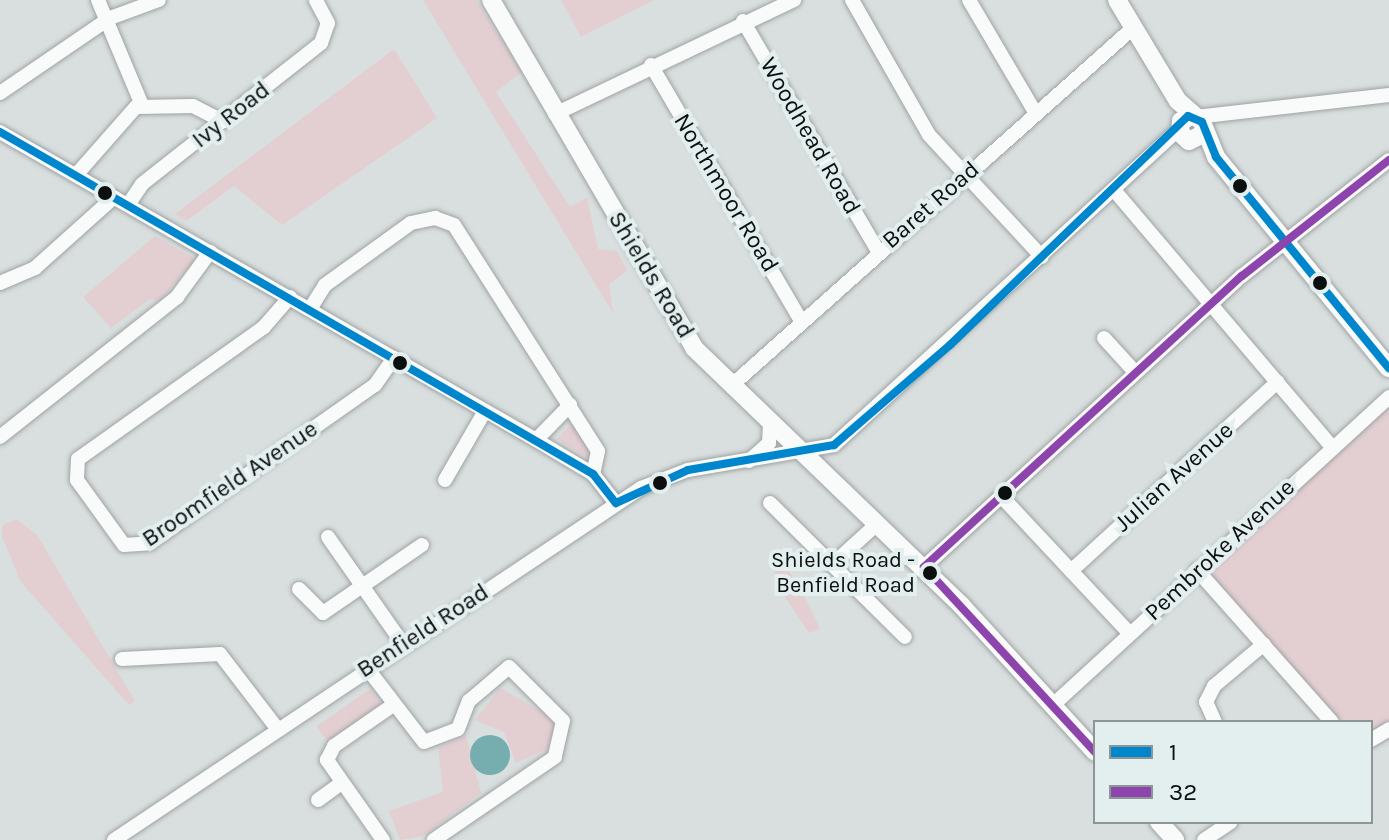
<!DOCTYPE html>
<html>
<head>
<meta charset="utf-8">
<style>
	body { margin:0 }
	#map { position:relative; width:1389px; height:840px; overflow:hidden; background:#d9dede; font-family:Karla,sans-serif }
	div>[style] { position:absolute }
	[style*='--x'] { left:calc(var(--x)*1px); top:calc(var(--y)*1px); width:calc(var(--w)*1px); rotate:calc(var(--a)*1deg) }
	.green>* { inset:0; background:#e3cfd2; transform-origin:0 0 }
	.water>* { inset:0; background:#76aeaf }
	.round { border-radius:50% }
	.roads { filter:drop-shadow(0 0 2px #9fa3a3) drop-shadow(0 0 2px #9fa3a3) }
	.minor>* { height:14px; margin:-7px; padding:0 7px; transform-origin:7px; border-radius:7px; background:#f9fafa }
	.major>* { height:18px; margin:-9px; padding:0 9px; transform-origin:9px; border-radius:9px; background:#f9fafa }
	.bus-1>* { height:8px; margin:-4px; padding:0 4px; transform-origin:4px; border-radius:4px; background:#0086cd }
	.bus-2>* { height:8px; margin:-4px; padding:0 4px; transform-origin:4px; border-radius:4px; background:#8e44ad }
	.dots>* { width:22px; height:22px; translate:-50% -50%; box-sizing:border-box; border:4px solid #e3eeee; border-radius:50% }
	span { translate:-50% -50%; white-space:nowrap; text-align:center; line-height:1.15; -webkit-text-stroke:8px #e3eeee; paint-order:stroke }
	.bus-label { font-size:22px; color:#0b0f0f }
	.right { translate:-100% -50%; text-align:right }
	.street-label { font-size:24px; color:#0b0f0f }
	.legend { position:absolute; left:1093px; top:720px; width:280px; height:104px; box-sizing:border-box; background:#e3eeee; border:2px solid #8d9595; margin:0; padding:10px 14px; list-style:none; font-size:24px; color:#0b0f0f }
	.legend li { display:flex; align-items:center; gap:16px; height:40px }
	.legend b { width:40px; border:2px solid #8d9595 }
</style>
</head>
<body>
<div id="map">
	<div class="green">
		<i style="clip-path:polygon(423px 0,476px 0,522px 72px,496px 92px,570px 207px,587px 198px,598px 249px,617px 251px,627px 270px,609px 285px,613px 313px)"></i>
		<i style="clip-path:polygon(561px 0,654px 0,581px 37px)"></i>
		<i style="clip-path:polygon(394px 49px,437px 118px,282px 225px,234px 186px,186px 221px,175px 214px)"></i>
		<i style="clip-path:polygon(155px 236px,196px 259px,160px 301px,150px 299px,111px 328px,83px 297px)"></i>
		<i style="clip-path:polygon(1389px 398px,1389px 726px,1371px 738px,1371px 722px,1337px 722px,1202px 570px)"></i>
		<i style="clip-path:polygon(574px 421px,595px 454px,590px 460px,557px 439px)"></i>
		<i style="clip-path:polygon(16px 519px,37px 535px,135px 701px,129px 705px,21px 582px,2px 537px,2px 526px)"></i>
		<i style="clip-path:polygon(781px 558px,802px 592px,820px 629px,809px 633px,779px 588px,772px 565px)"></i>
		<i style="clip-path:polygon(500px 688px,555px 719px,550px 748px,516px 763px,504px 732px,475px 720px)"></i>
		<i style="left:370px;top:689px;width:21px;height:65px;rotate:55deg"></i>
		<i style="clip-path:polygon(466px 735px,481px 793px,423px 836px,400px 840px,389px 811px,443px 792px,438px 748px)"></i>
	</div>
	<div class="water">
		<i class="round" style="left:470px;top:735px;width:40px;height:40px"></i>
	</div>
	<div class="roads">
		<div class="minor">
			<i style="--x:98;--y:0;--w:114;--a:67.3"></i>
			<i style="--x:852;--y:0;--w:155;--a:60.3"></i>
			<i style="--x:929;--y:135;--w:166;--a:47.2"></i>
			<i style="--x:969;--y:0;--w:130;--a:59.5"></i>
			<i style="--x:743;--y:21;--w:267;--a:59.6"></i>
			<i style="--x:651;--y:65;--w:297;--a:59.6"></i>
			<i style="--x:0;--y:93;--w:133;--a:-34.3"></i>
			<i style="--x:110;--y:18;--w:52;--a:-20.2"></i>
			<i style="--x:555;--y:114;--w:265;--a:-25.5"></i>
			<i style="--x:1196;--y:117;--w:194;--a:-6.5"></i>
			<i style="--x:0;--y:132;--w:618;--a:29.88"></i>
			<i style="--x:536;--y:440;--w:66;--a:30.8"></i>
			<i style="--x:593;--y:474;--w:37;--a:52"></i>
			<i style="--x:76;--y:175;--w:91;--a:-48.6"></i>
			<i style="--x:136;--y:107;--w:57;--a:-1"></i>
			<i style="--x:193;--y:106;--w:34;--a:27"></i>
			<i style="--x:1114;--y:190;--w:337;--a:49.7"></i>
			<i style="--x:128;--y:205;--w:25;--a:-56"></i>
			<i style="--x:142;--y:184;--w:228;--a:-38.2"></i>
			<i style="--x:321;--y:43;--w:21;--a:-71"></i>
			<i style="--x:328;--y:23;--w:26;--a:-118"></i>
			<i style="--x:0;--y:283;--w:38;--a:-23"></i>
			<i style="--x:35;--y:268;--w:106;--a:-41.9"></i>
			<i style="--x:290;--y:297;--w:40;--a:131"></i>
			<i style="--x:264;--y:327;--w:228;--a:144.6"></i>
			<i style="--x:78;--y:459;--w:21;--a:93"></i>
			<i style="--x:77;--y:480;--w:80;--a:54.1"></i>
			<i style="--x:124;--y:545;--w:26;--a:-4"></i>
			<i style="--x:150;--y:543;--w:275;--a:-35.1"></i>
			<i style="--x:375;--y:385;--w:33;--a:-55"></i>
			<i style="--x:310;--y:309;--w:28;--a:-58"></i>
			<i style="--x:325;--y:285;--w:106;--a:-35.8"></i>
			<i style="--x:411;--y:223;--w:25;--a:-12"></i>
			<i style="--x:435;--y:218;--w:20;--a:20"></i>
			<i style="--x:454;--y:225;--w:268;--a:57.5"></i>
			<i style="--x:598;--y:451;--w:24;--a:102"></i>
			<i style="--x:1104;--y:338;--w:45;--a:47.7"></i>
			<i style="--x:731;--y:386;--w:538;--a:-41.69"></i>
			<i style="--x:0;--y:437;--w:226;--a:-38.3"></i>
			<i style="--x:177;--y:297;--w:56;--a:-53.7"></i>
			<i style="--x:536;--y:440;--w:49;--a:-45.8"></i>
			<i style="--x:749;--y:461;--w:27;--a:-42"></i>
			<i style="--x:769;--y:443;--w:22;--a:-87"></i>
			<i style="--x:445;--y:480;--w:80;--a:-59.9"></i>
			<i style="--x:1001;--y:496;--w:187;--a:46.9"></i>
			<i style="--x:770;--y:503;--w:190;--a:44.8"></i>
			<i style="--x:328;--y:537;--w:131;--a:55"></i>
			<i style="--x:832;--y:565;--w:62;--a:-42.4"></i>
			<i style="--x:924;--y:567;--w:431;--a:-42.5"></i>
			<i style="--x:1242;--y:276;--w:187;--a:-38.3"></i>
			<i style="--x:1197;--y:570;--w:203;--a:48.4"></i>
			<i style="--x:1071;--y:571;--w:280;--a:-42.5"></i>
			<i style="--x:299;--y:589;--w:34;--a:45"></i>
			<i style="--x:323;--y:613;--w:120;--a:-34.5"></i>
			<i style="--x:122;--y:659;--w:98;--a:-2.9"></i>
			<i style="--x:220;--y:654;--w:92;--a:52.5"></i>
			<i style="--x:367;--y:668;--w:93;--a:52.4"></i>
			<i style="--x:424;--y:742;--w:36;--a:-21"></i>
			<i style="--x:458;--y:729;--w:30;--a:-69"></i>
			<i style="--x:469;--y:701;--w:52;--a:-40.4"></i>
			<i style="--x:509;--y:667;--w:76;--a:45"></i>
			<i style="--x:563;--y:721;--w:37;--a:103"></i>
			<i style="--x:555;--y:757;--w:147;--a:145.6"></i>
			<i style="--x:1053;--y:705;--w:456;--a:-42.5"></i>
			<i style="--x:1215;--y:722;--w:22;--a:-114"></i>
			<i style="--x:1206;--y:702;--w:18;--a:-63"></i>
			<i style="--x:1214;--y:686;--w:65;--a:-40"></i>
			<i style="--x:1371;--y:740;--w:21;--a:-31"></i>
			<i style="--x:318;--y:800;--w:27;--a:-36"></i>
			<i style="--x:114;--y:840;--w:634;--a:-33.74"></i>
			<i style="--x:641;--y:488;--w:50;--a:-21"></i>
			<i style="--x:688;--y:470;--w:148;--a:-9.7"></i>
			<i style="--x:834;--y:445;--w:468;--a:-42.5"></i>
			<i style="--x:383;--y:840;--w:98;--a:-125"></i>
			<i style="--x:327;--y:760;--w:16;--a:-63"></i>
			<i style="--x:334;--y:746;--w:72;--a:-34.8"></i>
			<i style="--x:1204;--y:840;--w:32;--a:-34"></i>
		</div>
		<div class="major">
			<i style="--x:491;--y:0;--w:403;--a:59.7"></i>
			<i style="--x:694;--y:348;--w:371;--a:43.9"></i>
			<i style="--x:961;--y:605;--w:199;--a:47.6"></i>
			<i style="--x:1117;--y:0;--w:118;--a:58.9"></i>
			<i style="--x:1178;--y:101;--w:32;--a:41"></i>
			<i style="--x:1202;--y:122;--w:38;--a:68"></i>
			<i style="--x:1216;--y:157;--w:273;--a:50.7"></i>
			<i style="--x:1192;--y:116;--w:12;--a:156"></i>
			<i style="--x:1181;--y:121;--w:12;--a:95"></i>
			<i style="--x:1180;--y:133;--w:12;--a:42"></i>
			<i style="--x:1189;--y:141;--w:16;--a:-27"></i>
			<i style="--x:1159;--y:822;--w:24;--a:48"></i>
		</div>
	</div>
	<div class="bus-1">
		<i style="--x:0;--y:132;--w:685;--a:29.97"></i>
		<i style="--x:593;--y:474;--w:37;--a:52"></i>
		<i style="--x:616;--y:503;--w:79;--a:-24.6"></i>
		<i style="--x:688;--y:470;--w:148;--a:-9.7"></i>
		<i style="--x:834;--y:445;--w:153;--a:-40.8"></i>
		<i style="--x:950;--y:345;--w:330;--a:-43.9"></i>
		<i style="--x:1188;--y:116;--w:15;--a:23"></i>
		<i style="--x:1202;--y:122;--w:38;--a:68"></i>
		<i style="--x:1216;--y:157;--w:273;--a:50.7"></i>
	</div>
	<div class="bus-2">
		<i style="--x:1095;--y:752;--w:252;--a:-132.7"></i>
		<i style="--x:924;--y:567;--w:431;--a:-42.5"></i>
		<i style="--x:1242;--y:276;--w:187;--a:-38.3"></i>
	</div>
	<div class="dots">
		<i style="left:1240px;top:186px;background:#0b0f0f"></i>
		<i style="left:105px;top:193px;background:#0b0f0f"></i>
		<i style="left:1320px;top:283px;background:#0b0f0f"></i>
		<i style="left:400px;top:363px;background:#0b0f0f"></i>
		<i style="left:660px;top:483px;background:#0b0f0f"></i>
		<i style="left:1005px;top:493px;background:#0b0f0f"></i>
		<i style="left:930px;top:573px;background:#0b0f0f"></i>
	</div>
	<div class="bus-label">
		<span class="right" style="left:915px;top:573px">Shields Road -<br>Benfield Road</span>
	</div>
	<div class="street-label">
		<span style="left:231px;top:115px;rotate:-38deg">Ivy Road</span>
		<span style="left:810px;top:136px;rotate:60deg">Woodhead Road</span>
		<span style="left:726px;top:193px;rotate:59deg">Northmoor Road</span>
		<span style="left:931px;top:205px;rotate:-41deg">Baret Road</span>
		<span style="left:651px;top:275px;rotate:59deg">Shields Road</span>
		<span style="left:1174px;top:477px;rotate:-42deg">Julian Avenue</span>
		<span style="left:230px;top:484px;rotate:-34deg">Broomfield Avenue</span>
		<span style="left:1220px;top:550px;rotate:-43deg">Pembroke Avenue</span>
		<span style="left:423px;top:631px;rotate:-33deg">Benfield Road</span>
	</div>
	<ul class="legend">
	<li><b style="height:10px;background:#0086cd"></b>1</li>
	<li><b style="height:10px;background:#8e44ad"></b>32</li>
	</ul>
</div>
</body>
</html>
